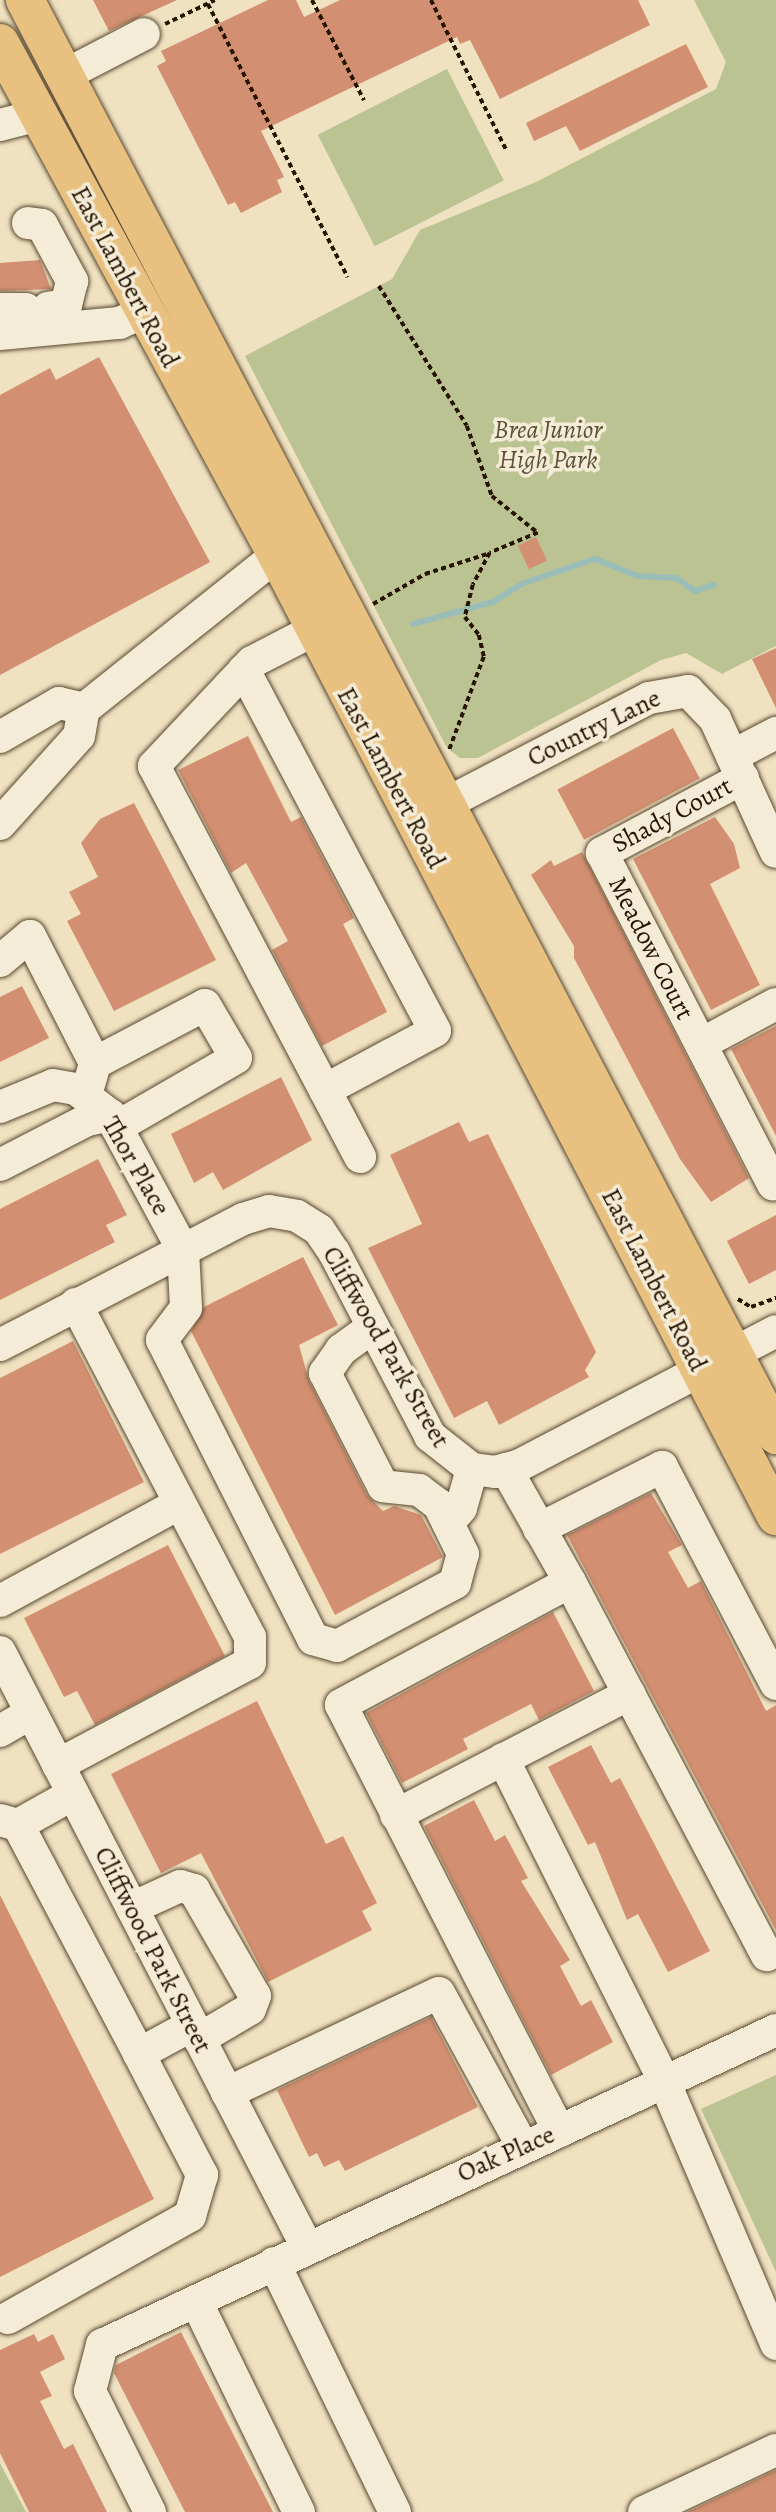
<!DOCTYPE html>
<html>
<head>
<meta charset="utf-8">
<style>
	body { margin:0 }
	#map { position:relative; width:776px; height:2512px; overflow:hidden; background:#f0e2c1; font-family:Alegreya,serif }
	div>[style] { position:absolute }
	[style*='--x'] { left:calc(var(--x)*1px); top:calc(var(--y)*1px); width:calc(var(--w)*1px); rotate:calc(var(--a)*1deg) }
	.green>* { inset:0; background:#bbc392; transform-origin:0 0 }
	.stream>* { height:6px; margin:-3px; padding:0 3px; transform-origin:3px; border-radius:3px; background:#9bbdb7 }
	.building>* { inset:0; background:#d28f71; transform-origin:0 0 }
	.path>* { height:3.5px; margin-top:-1.75px; transform-origin:0; background:repeating-linear-gradient(90deg,#261400 0 5px,transparent 0 8.5px) }
	.roads { filter:drop-shadow(0 0 2px #584830) drop-shadow(0 0 2px #584830) }
	.minor>* { height:32px; margin:-16px; padding:0 16px; transform-origin:16px; border-radius:16px; background:#f5ecd7 }
	.major>* { height:38px; margin:-19px; padding:0 19px; transform-origin:19px; border-radius:19px; background:#e8c180 }
	span { translate:-50% -50%; white-space:nowrap; text-align:center; line-height:1.15; -webkit-text-stroke:7px #f5ecd7; paint-order:stroke }
	.street-label { font-size:26px; color:#261400 }
	.park-label { font-size:26px; color:#5a5133; font-style:italic }
</style>
</head>
<body>
<div id="map">
	<div class="green">
		<i style="clip-path:polygon(694px 0,776px 0,776px 646px,722px 674px,686px 653px,661px 660px,478px 758px,460px 758px,447px 748px,245px 356px,392px 279px,420px 230px,536px 182px,716px 89px,726px 62px)"></i>
		<i style="left:447px;top:69px;width:125px;height:145px;rotate:63deg"></i>
		<i style="clip-path:polygon(776px 2075px,776px 2272px,701px 2109px)"></i>
		<i style="clip-path:polygon(0 2463px,26px 2512px,0 2512px)"></i>
	</div>
	<div class="stream">
		<i style="--x:413;--y:624;--w:83;--a:-15.4"></i>
		<i style="--x:493;--y:602;--w:36;--a:-32"></i>
		<i style="--x:524;--y:583;--w:75;--a:-18.7"></i>
		<i style="--x:595;--y:559;--w:46;--a:21.6"></i>
		<i style="--x:638;--y:576;--w:38;--a:3"></i>
		<i style="--x:676;--y:578;--w:23;--a:34"></i>
		<i style="--x:695;--y:591;--w:20;--a:-18"></i>
	</div>
	<div class="building">
		<i style="clip-path:polygon(93px 0,177px 0,109px 31px)"></i>
		<i style="clip-path:polygon(268px 0,296px 0,304px 17px,340px 0,638px 0,650px 25px,500px 99px,470px 40px,460px 44px,457px 37px,261px 131px,284px 177px,277px 180px,282px 192px,241px 213px,235px 202px,228px 205px,157px 66px,166px 61px,161px 51px)"></i>
		<i style="clip-path:polygon(686px 44px,708px 87px,580px 151px,566px 126px,534px 141px,526px 123px)"></i>
		<i style="clip-path:polygon(40px 260px,51px 289px,0 291px,0 263px)"></i>
		<i style="clip-path:polygon(99px 357px,210px 562px,0 675px,0 395px,50px 368px,56px 380px)"></i>
		<i style="left:536px;top:537px;width:26px;height:20px;rotate:65deg"></i>
		<i style="clip-path:polygon(776px 648px,776px 708px,752px 659px)"></i>
		<i style="left:673px;top:728px;width:57px;height:131px;rotate:62deg"></i>
		<i style="clip-path:polygon(248px 736px,291px 822px,301px 817px,354px 918px,343px 924px,387px 1012px,322px 1046px,272px 950px,288px 941px,246px 863px,231px 873px,178px 770px)"></i>
		<i style="clip-path:polygon(134px 803px,216px 960px,114px 1011px,67px 921px,81px 914px,69px 892px,98px 877px,81px 843px,100px 819px)"></i>
		<i style="clip-path:polygon(715px 817px,734px 844px,740px 868px,710px 884px,760px 985px,711px 1010px,633px 859px)"></i>
		<i style="clip-path:polygon(582px 852px,749px 1178px,711px 1202px,680px 1159px,574px 958px,574px 946px,531px 875px,551px 860px,554px 866px)"></i>
		<i style="clip-path:polygon(22px 986px,49px 1038px,0 1062px,0 997px)"></i>
		<i style="clip-path:polygon(776px 1026px,776px 1136px,731px 1049px)"></i>
		<i style="clip-path:polygon(281px 1077px,312px 1140px,223px 1190px,213px 1172px,194px 1183px,171px 1134px)"></i>
		<i style="clip-path:polygon(459px 1122px,469px 1142px,488px 1134px,596px 1352px,585px 1370px,589px 1377px,499px 1425px,487px 1401px,454px 1418px,368px 1248px,422px 1224px,390px 1155px)"></i>
		<i style="clip-path:polygon(98px 1159px,127px 1215px,106px 1225px,115px 1242px,0 1300px,0 1209px)"></i>
		<i style="clip-path:polygon(776px 1215px,776px 1270px,749px 1284px,727px 1241px)"></i>
		<i style="clip-path:polygon(303px 1257px,338px 1325px,299px 1345px,309px 1381px,367px 1495px,383px 1511px,394px 1506px,421px 1515px,443px 1557px,335px 1615px,191px 1331px,204px 1307px)"></i>
		<i style="clip-path:polygon(73px 1341px,144px 1482px,0 1554px,0 1378px)"></i>
		<i style="clip-path:polygon(651px 1493px,682px 1545px,668px 1552px,688px 1588px,701px 1581px,766px 1711px,776px 1705px,776px 1930px,567px 1535px)"></i>
		<i style="clip-path:polygon(168px 1545px,225px 1656px,95px 1725px,77px 1691px,64px 1697px,24px 1618px)"></i>
		<i style="clip-path:polygon(553px 1612px,594px 1691px,539px 1720px,531px 1704px,463px 1739px,468px 1749px,402px 1783px,366px 1713px)"></i>
		<i style="clip-path:polygon(257px 1701px,326px 1844px,343px 1836px,377px 1903px,362px 1911px,372px 1930px,268px 1982px,201px 1853px,161px 1873px,111px 1774px)"></i>
		<i style="clip-path:polygon(591px 1745px,611px 1783px,620px 1778px,710px 1951px,668px 1972px,638px 1914px,627px 1920px,595px 1842px,588px 1845px,548px 1767px)"></i>
		<i style="clip-path:polygon(474px 1800px,495px 1841px,505px 1835px,528px 1878px,521px 1881px,570px 1960px,560px 1966px,581px 2006px,591px 2000px,613px 2042px,551px 2075px,424px 1826px)"></i>
		<i style="clip-path:polygon(0 1895px,154px 2199px,0 2277px)"></i>
		<i style="clip-path:polygon(431px 2017px,478px 2107px,345px 2171px,339px 2160px,324px 2167px,317px 2153px,309px 2157px,277px 2090px)"></i>
		<i style="clip-path:polygon(181px 2332px,273px 2512px,185px 2512px,114px 2373px,116px 2365px)"></i>
		<i style="clip-path:polygon(34px 2334px,38px 2342px,53px 2334px,65px 2359px,40px 2372px,52px 2396px,40px 2401px,64px 2449px,73px 2444px,107px 2512px,29px 2512px,0 2453px,0 2350px)"></i>
		<i style="clip-path:polygon(776px 2470px,776px 2512px,687px 2512px)"></i>
	</div>
	<div class="path">
		<i style="--x:312;--y:0;--w:113;--a:62.5"></i>
		<i style="--x:431;--y:0;--w:169;--a:63.3"></i>
		<i style="--x:208;--y:4;--w:307;--a:62.9"></i>
		<i style="--x:165;--y:24;--w:55;--a:-25.6"></i>
		<i style="--x:379;--y:286;--w:165;--a:57.8"></i>
		<i style="--x:467;--y:426;--w:74;--a:70.3"></i>
		<i style="--x:492;--y:496;--w:59;--a:38.8"></i>
		<i style="--x:538;--y:533;--w:52;--a:157.4"></i>
		<i style="--x:490;--y:553;--w:36;--a:118"></i>
		<i style="--x:473;--y:585;--w:33;--a:104"></i>
		<i style="--x:465;--y:617;--w:23;--a:52"></i>
		<i style="--x:479;--y:635;--w:23;--a:77"></i>
		<i style="--x:484;--y:657;--w:100;--a:110.4"></i>
		<i style="--x:373;--y:604;--w:60;--a:-30"></i>
		<i style="--x:425;--y:574;--w:68;--a:-17.9"></i>
		<i style="--x:738;--y:1299;--w:15;--a:32"></i>
		<i style="--x:751;--y:1307;--w:27;--a:-20"></i>
	</div>
	<div class="roads">
		<div class="minor">
			<i style="--x:63;--y:76;--w:91;--a:-27.4"></i>
			<i style="--x:0;--y:125;--w:40;--a:-14.4"></i>
			<i style="--x:28;--y:223;--w:14;--a:8"></i>
			<i style="--x:42;--y:225;--w:64;--a:61.8"></i>
			<i style="--x:72;--y:281;--w:25;--a:104"></i>
			<i style="--x:66;--y:305;--w:18;--a:171"></i>
			<i style="--x:0;--y:309;--w:26;--a:0"></i>
			<i style="--x:0;--y:334;--w:120;--a:-5.3"></i>
			<i style="--x:119;--y:323;--w:25;--a:-23"></i>
			<i style="--x:314;--y:630;--w:70;--a:152.7"></i>
			<i style="--x:252;--y:662;--w:143;--a:133.3"></i>
			<i style="--x:154;--y:766;--w:442;--a:62.2"></i>
			<i style="--x:244;--y:670;--w:408;--a:62.1"></i>
			<i style="--x:435;--y:1031;--w:125;--a:151.8"></i>
			<i style="--x:0;--y:737;--w:68;--a:-30"></i>
			<i style="--x:59;--y:703;--w:26;--a:13"></i>
			<i style="--x:732;--y:756;--w:50;--a:-27.6"></i>
			<i style="--x:743;--y:778;--w:160;--a:152"></i>
			<i style="--x:602;--y:853;--w:373;--a:62.7"></i>
			<i style="--x:426;--y:814;--w:251;--a:-27.5"></i>
			<i style="--x:649;--y:698;--w:40;--a:-10"></i>
			<i style="--x:688;--y:691;--w:39;--a:46"></i>
			<i style="--x:715;--y:719;--w:146;--a:65.4"></i>
			<i style="--x:0;--y:824;--w:118;--a:-48.1"></i>
			<i style="--x:79;--y:736;--w:27;--a:-80"></i>
			<i style="--x:84;--y:709;--w:247;--a:-38.6"></i>
			<i style="--x:0;--y:961;--w:39;--a:-40"></i>
			<i style="--x:30;--y:936;--w:143;--a:62.9"></i>
			<i style="--x:701;--y:1044;--w:85;--a:-28.1"></i>
			<i style="--x:86;--y:1095;--w:33;--a:-74"></i>
			<i style="--x:95;--y:1063;--w:124;--a:-27.8"></i>
			<i style="--x:205;--y:1005;--w:61;--a:59.7"></i>
			<i style="--x:236;--y:1058;--w:138;--a:149.9"></i>
			<i style="--x:0;--y:1107;--w:57;--a:-22.5"></i>
			<i style="--x:53;--y:1085;--w:23;--a:10"></i>
			<i style="--x:76;--y:1089;--w:43;--a:37.4"></i>
			<i style="--x:110;--y:1115;--w:153;--a:61.6"></i>
			<i style="--x:183;--y:1250;--w:58;--a:87"></i>
			<i style="--x:186;--y:1308;--w:40;--a:127"></i>
			<i style="--x:162;--y:1340;--w:335;--a:63.2"></i>
			<i style="--x:313;--y:1639;--w:25;--a:16"></i>
			<i style="--x:337;--y:1646;--w:134;--a:-28.1"></i>
			<i style="--x:455;--y:1583;--w:30;--a:-75"></i>
			<i style="--x:463;--y:1554;--w:55;--a:-116.1"></i>
			<i style="--x:439;--y:1505;--w:25;--a:-143"></i>
			<i style="--x:419;--y:1490;--w:36;--a:-174"></i>
			<i style="--x:383;--y:1486;--w:127;--a:-117.2"></i>
			<i style="--x:325;--y:1373;--w:28;--a:-55"></i>
			<i style="--x:341;--y:1350;--w:39;--a:-36"></i>
			<i style="--x:0;--y:1165;--w:98;--a:-27.3"></i>
			<i style="--x:87;--y:1120;--w:24;--a:-12"></i>
			<i style="--x:0;--y:1345;--w:274;--a:-27.4"></i>
			<i style="--x:243;--y:1219;--w:27;--a:-17"></i>
			<i style="--x:269;--y:1211;--w:28;--a:10"></i>
			<i style="--x:297;--y:1216;--w:26;--a:32"></i>
			<i style="--x:319;--y:1230;--w:27;--a:56"></i>
			<i style="--x:334;--y:1252;--w:208;--a:62.4"></i>
			<i style="--x:430;--y:1436;--w:53;--a:38.2"></i>
			<i style="--x:472;--y:1469;--w:23;--a:7"></i>
			<i style="--x:495;--y:1472;--w:24;--a:-15"></i>
			<i style="--x:518;--y:1466;--w:291;--a:-27.6"></i>
			<i style="--x:506;--y:1469;--w:130;--a:60.5"></i>
			<i style="--x:570;--y:1582;--w:260;--a:151.8"></i>
			<i style="--x:341;--y:1705;--w:479;--a:62.9"></i>
			<i style="--x:448;--y:1523;--w:20;--a:-49"></i>
			<i style="--x:461;--y:1508;--w:41;--a:-74.2"></i>
			<i style="--x:539;--y:1529;--w:138;--a:-26.8"></i>
			<i style="--x:662;--y:1467;--w:245;--a:62.3"></i>
			<i style="--x:570;--y:1582;--w:422;--a:62.2"></i>
			<i style="--x:0;--y:1601;--w:204;--a:-28.5"></i>
			<i style="--x:0;--y:1652;--w:670;--a:62.71"></i>
			<i style="--x:0;--y:1731;--w:36;--a:-30"></i>
			<i style="--x:503;--y:1759;--w:360;--a:63.4"></i>
			<i style="--x:664;--y:2081;--w:286;--a:66.9"></i>
			<i style="--x:58;--y:1765;--w:217;--a:-28"></i>
			<i style="--x:250;--y:1663;--w:26;--a:-90"></i>
			<i style="--x:250;--y:1637;--w:376;--a:-117.6"></i>
			<i style="--x:396;--y:1815;--w:263;--a:-27.4"></i>
			<i style="--x:0;--y:1820;--w:19;--a:16"></i>
			<i style="--x:18;--y:1825;--w:63;--a:-29.4"></i>
			<i style="--x:18;--y:1825;--w:259;--a:62.1"></i>
			<i style="--x:139;--y:2054;--w:60;--a:-28.7"></i>
			<i style="--x:132;--y:1908;--w:53;--a:-24.6"></i>
			<i style="--x:180;--y:1886;--w:15;--a:16"></i>
			<i style="--x:194;--y:1890;--w:122;--a:60.1"></i>
			<i style="--x:255;--y:1996;--w:14;--a:111"></i>
			<i style="--x:250;--y:2009;--w:59;--a:149.5"></i>
			<i style="--x:227;--y:2093;--w:234;--a:-25.3"></i>
			<i style="--x:439;--y:1993;--w:173;--a:61.4"></i>
			<i style="--x:274;--y:2263;--w:277;--a:64.1"></i>
			<i style="--x:196;--y:2301;--w:235;--a:64"></i>
			<i style="--x:8;--y:2318;--w:209;--a:-29.3"></i>
			<i style="--x:190;--y:2216;--w:43;--a:-73.7"></i>
			<i style="--x:202;--y:2175;--w:136;--a:-117.5"></i>
			<i style="--x:150;--y:2512;--w:135;--a:-116.4"></i>
			<i style="--x:90;--y:2391;--w:48;--a:-75.4"></i>
			<i style="--x:102;--y:2345;--w:744;--a:-25.05"></i>
			<i style="--x:644;--y:2512;--w:146;--a:-25.2"></i>
		</div>
		<div class="major">
			<i style="--x:25;--y:0;--w:1620;--a:62.37"></i>
			<i style="--x:0;--y:43;--w:582;--a:61.59"></i>
			<i style="--x:277;--y:555;--w:1083;--a:62.56"></i>
		</div>
	</div>
	<div class="street-label">
		<span style="left:125px;top:277px;rotate:62deg">East Lambert Road</span>
		<span style="left:594px;top:728px;rotate:-26deg">Country Lane</span>
		<span style="left:391px;top:778px;rotate:62deg">East Lambert Road</span>
		<span style="left:672px;top:815px;rotate:-28deg">Shady Court</span>
		<span style="left:651px;top:948px;rotate:63deg">Meadow Court</span>
		<span style="left:136px;top:1166px;rotate:60deg">Thor Place</span>
		<span style="left:654px;top:1280px;rotate:63deg">East Lambert Road</span>
		<span style="left:386px;top:1347px;rotate:60deg">Cliffwood Park Street</span>
		<span style="left:153px;top:1950px;rotate:63deg">Cliffwood Park Street</span>
		<span style="left:506px;top:2154px;rotate:-24deg">Oak Place</span>
	</div>
	<div class="park-label">
		<span style="left:548px;top:445px">Brea Junior<br>High Park</span>
	</div>
</div>
</body>
</html>
